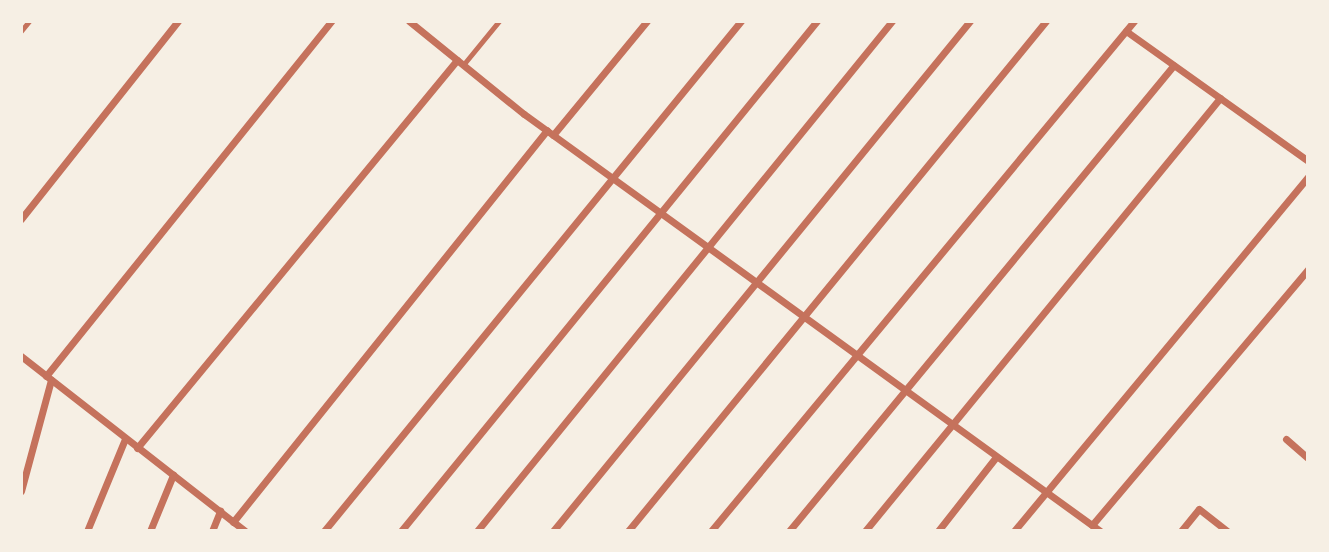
<!DOCTYPE html>
<html>
<head>
<meta charset="utf-8">
<style>
	body { margin:0 }
	#map { position:relative; width:1329px; height:552px; overflow:hidden; background:#f6efe4; font-family:"Nunito Sans",sans-serif }
	div>[style] { position:absolute }
	[style*='--x'] { left:calc(var(--x)*1px); top:calc(var(--y)*1px); width:calc(var(--w)*1px); rotate:calc(var(--a)*1deg) }
	.service>* { height:5px; margin:-2.5px; padding:0 2.5px; transform-origin:2.5px; border-radius:2.5px; background:#c5725c }
	.minor>* { height:7px; margin:-3.5px; padding:0 3.5px; transform-origin:3.5px; border-radius:3.5px; background:#c5725c }
	span { translate:-50% -50%; white-space:nowrap; text-align:center; line-height:1.15; -webkit-text-stroke:5px #f6efe4; paint-order:stroke }
	.frame { position:absolute; inset:0; border:23px solid #f6efe4; pointer-events:none }
</style>
</head>
<body>
<div id="map">
	<div class="service">
		<i style="--x:21;--y:31;--w:13;--a:-51"></i>
		<i style="--x:463;--y:65;--w:57;--a:-50.7"></i>
	</div>
	<div class="minor">
		<i style="--x:409;--y:21;--w:148;--a:39"></i>
		<i style="--x:524;--y:114;--w:711;--a:35.9"></i>
		<i style="--x:1126;--y:31;--w:224;--a:35.5"></i>
		<i style="--x:553;--y:135;--w:148;--a:-50.5"></i>
		<i style="--x:21;--y:219;--w:253;--a:-51.6"></i>
		<i style="--x:21;--y:356;--w:284;--a:38"></i>
		<i style="--x:46;--y:376;--w:455;--a:-51.2"></i>
		<i style="--x:1286;--y:439;--w:29;--a:41"></i>
		<i style="--x:137;--y:448;--w:503;--a:-50.49"></i>
		<i style="--x:21;--y:491;--w:115;--a:-74.9"></i>
		<i style="--x:233;--y:522;--w:502;--a:-51.3"></i>
		<i style="--x:1092;--y:525;--w:335;--a:-49.8"></i>
		<i style="--x:87;--y:531;--w:100;--a:-67.6"></i>
		<i style="--x:150;--y:531;--w:61;--a:-67.7"></i>
		<i style="--x:212;--y:531;--w:22;--a:-68"></i>
		<i style="--x:324;--y:531;--w:659;--a:-50.73"></i>
		<i style="--x:401;--y:531;--w:658;--a:-50.8"></i>
		<i style="--x:477;--y:531;--w:658;--a:-50.86"></i>
		<i style="--x:553;--y:531;--w:659;--a:-50.73"></i>
		<i style="--x:628;--y:531;--w:659;--a:-50.66"></i>
		<i style="--x:711;--y:531;--w:663;--a:-50.33"></i>
		<i style="--x:789;--y:531;--w:604;--a:-50.44"></i>
		<i style="--x:865;--y:531;--w:560;--a:-50.65"></i>
		<i style="--x:938;--y:531;--w:94;--a:-51.9"></i>
		<i style="--x:1014;--y:531;--w:460;--a:-50.3"></i>
		<i style="--x:1181;--y:531;--w:28;--a:-51"></i>
		<i style="--x:1199;--y:509;--w:36;--a:38"></i>
	</div>
	<div class="frame"></div>
</div>
</body>
</html>
